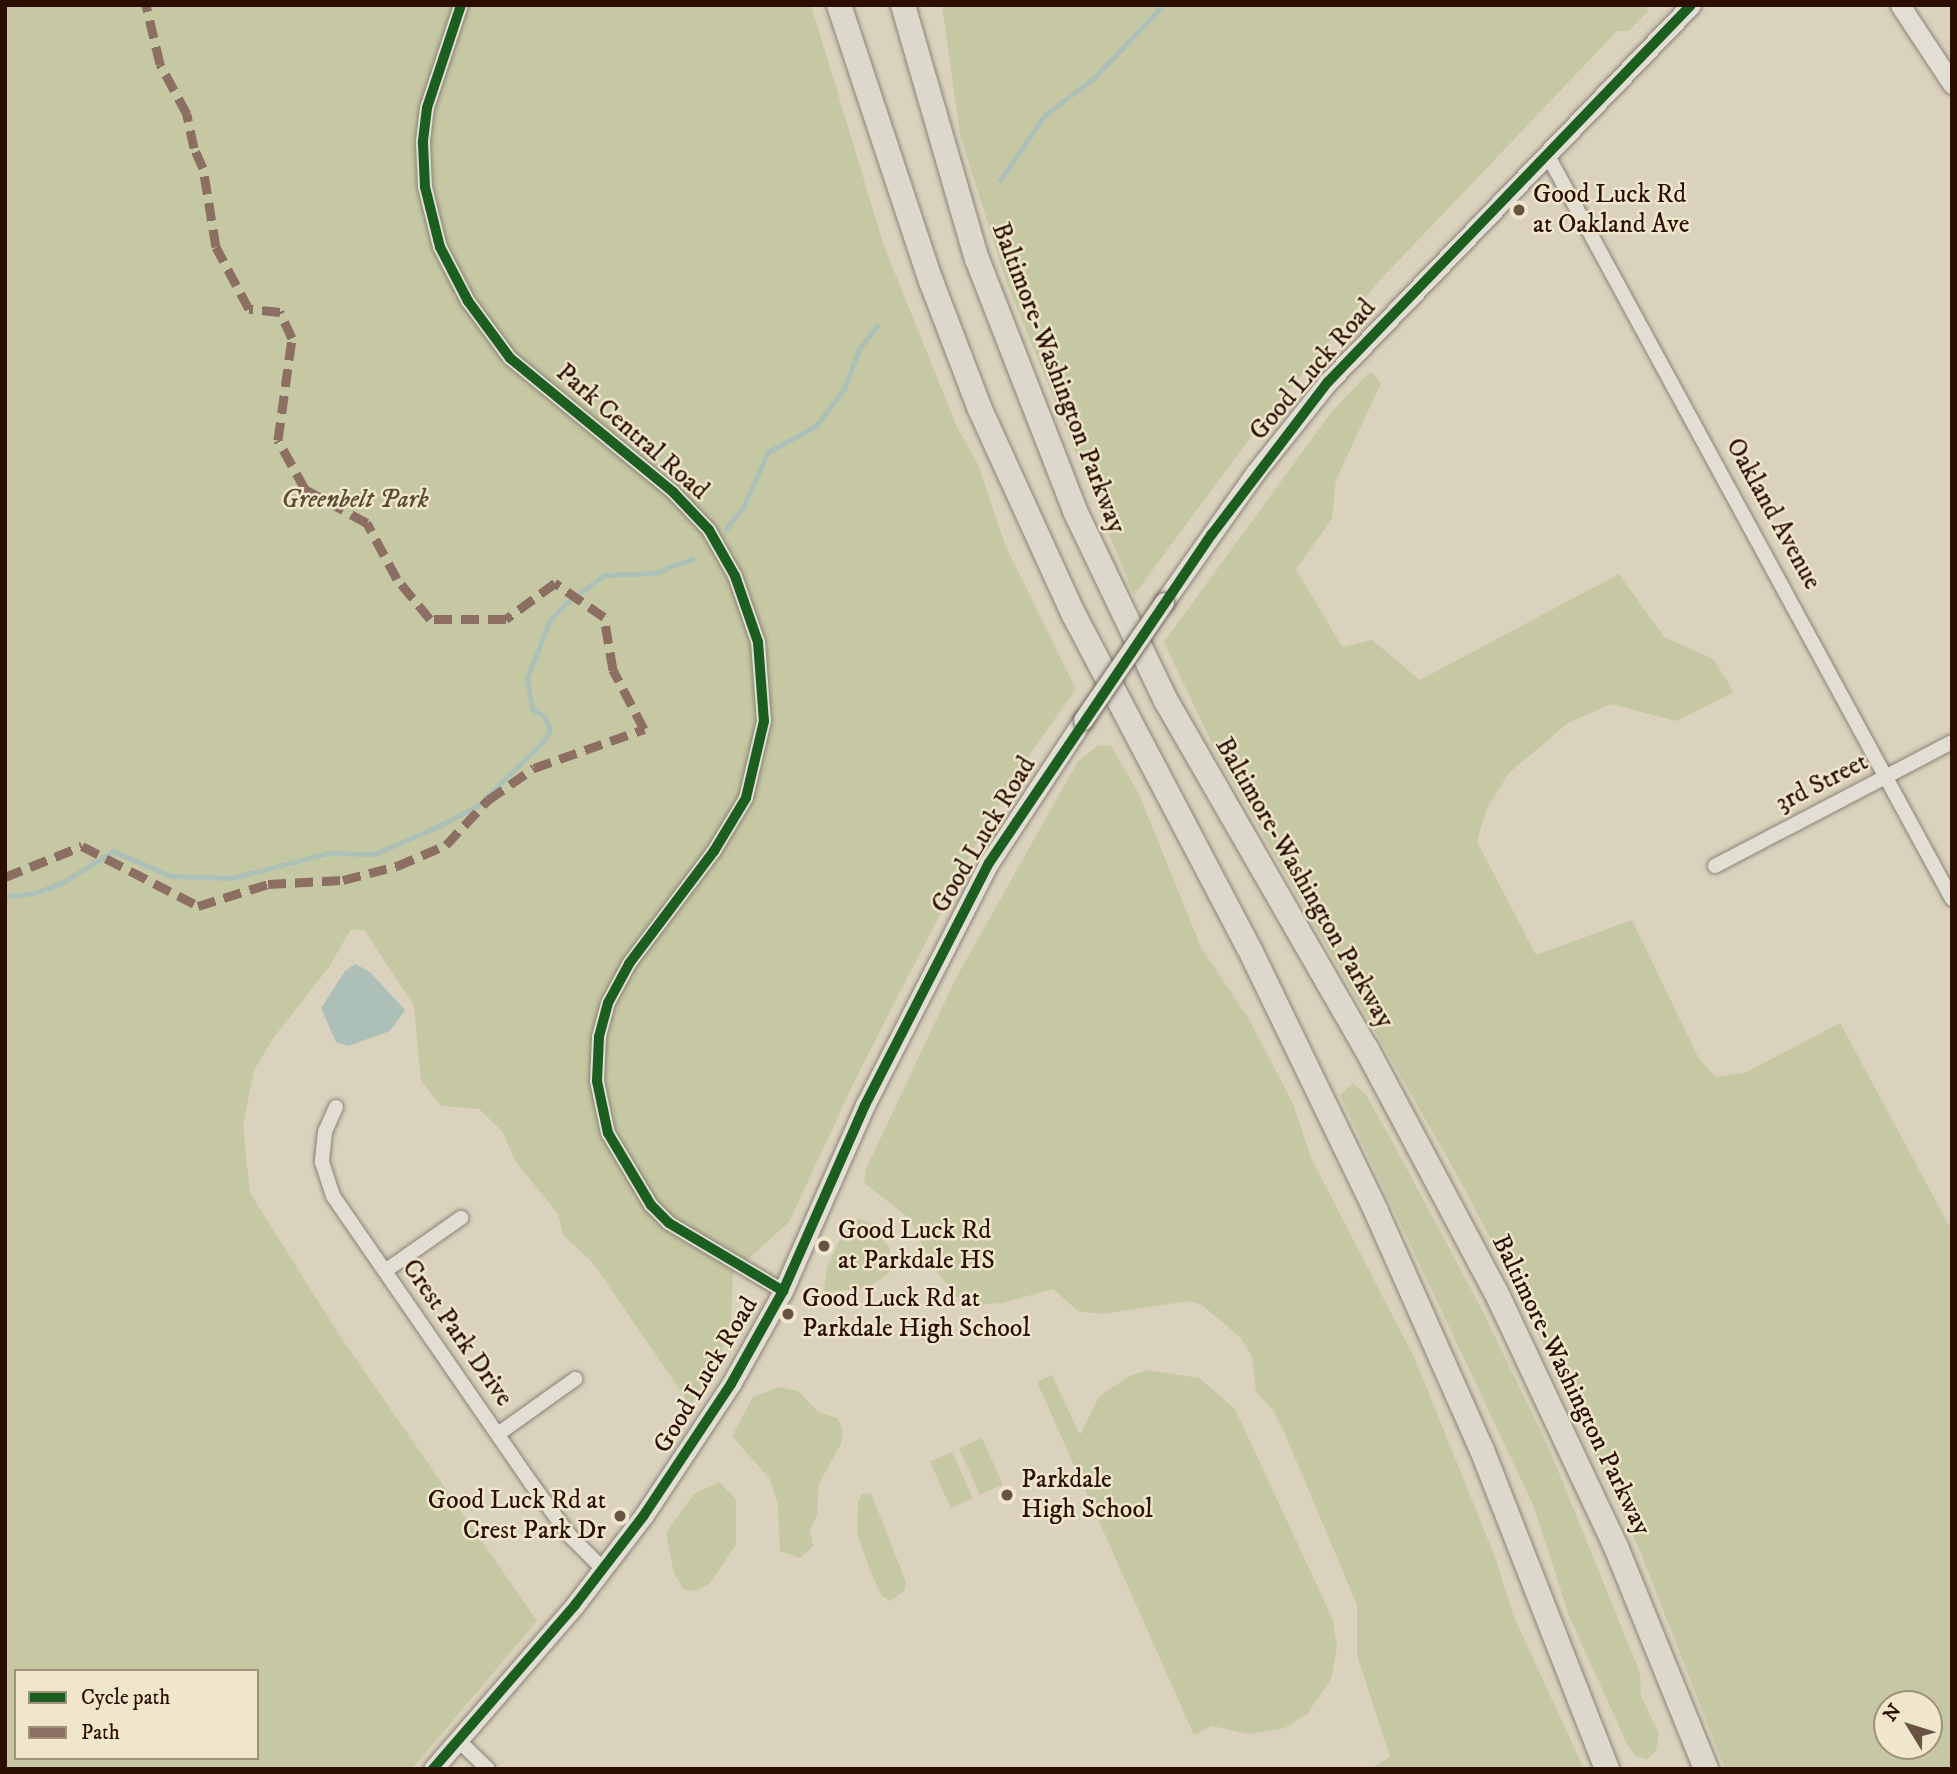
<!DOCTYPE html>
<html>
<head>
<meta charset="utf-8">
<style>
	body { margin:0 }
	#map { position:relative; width:1957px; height:1774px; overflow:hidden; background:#dad2bd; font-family:"IM FELL DW Pica",serif }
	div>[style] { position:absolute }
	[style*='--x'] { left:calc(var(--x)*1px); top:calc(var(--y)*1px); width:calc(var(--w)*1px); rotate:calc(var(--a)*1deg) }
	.green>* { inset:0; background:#c5c8a2; transform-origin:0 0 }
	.water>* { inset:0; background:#acc0b7 }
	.stream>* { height:4.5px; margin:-2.25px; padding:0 2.25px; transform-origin:2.25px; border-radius:2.25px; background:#acc0b7 }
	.roads { filter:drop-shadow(0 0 2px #8b8376) drop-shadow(0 0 2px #8b8376) }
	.street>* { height:14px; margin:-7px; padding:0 7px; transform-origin:7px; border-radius:7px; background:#e2ded3 }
	.secondary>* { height:19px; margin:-9.5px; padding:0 9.5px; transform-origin:9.5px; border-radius:9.5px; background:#e2ded3 }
	.highway>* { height:24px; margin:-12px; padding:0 12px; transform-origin:12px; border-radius:12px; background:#ddd8cc }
	.bridges { filter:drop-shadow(0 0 2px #72695d) drop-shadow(0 0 2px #72695d) }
	.secondary-bridge>* { height:19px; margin:-9.5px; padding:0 9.5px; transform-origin:9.5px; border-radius:9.5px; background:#e2ded3 }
	.quiet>* { height:9px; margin-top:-4.5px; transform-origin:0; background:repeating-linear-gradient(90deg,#8d6e63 0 18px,transparent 0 27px) }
	.cycleway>* { height:10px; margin:-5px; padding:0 5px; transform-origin:5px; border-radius:5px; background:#1b5e20 }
	.dots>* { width:19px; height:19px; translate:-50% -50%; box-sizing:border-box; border:4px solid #efe6cc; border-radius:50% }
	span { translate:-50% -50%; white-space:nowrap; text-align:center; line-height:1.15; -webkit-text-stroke:5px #efe6cc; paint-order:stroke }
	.poi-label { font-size:26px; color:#2b0e00 }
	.left { translate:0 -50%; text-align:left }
	.right { translate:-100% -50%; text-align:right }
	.street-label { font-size:26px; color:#2b0e00 }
	.park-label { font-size:26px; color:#5b4c31; font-style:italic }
	.frame { position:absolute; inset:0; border:7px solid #2b0e00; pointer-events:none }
	.legend { position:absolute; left:14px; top:1669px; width:245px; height:91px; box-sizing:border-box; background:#efe6cc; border:2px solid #a1907a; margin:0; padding:9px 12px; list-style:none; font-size:21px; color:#2b0e00 }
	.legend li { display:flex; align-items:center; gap:14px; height:35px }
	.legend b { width:35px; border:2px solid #a1907a }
	.north { position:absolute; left:1873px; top:1690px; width:70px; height:70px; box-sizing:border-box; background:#efe6cc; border:2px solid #a1907a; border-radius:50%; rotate:308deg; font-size:19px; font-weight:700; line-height:28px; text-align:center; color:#2b0e00 }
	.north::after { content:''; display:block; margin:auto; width:24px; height:32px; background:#685342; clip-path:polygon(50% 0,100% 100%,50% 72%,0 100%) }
</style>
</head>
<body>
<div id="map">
	<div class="green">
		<i style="clip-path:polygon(evenodd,5px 5px,811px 5px,884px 246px,957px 427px,978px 464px,1006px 547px,1076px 689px,1023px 764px,974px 848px,857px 1076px,789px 1222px,733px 1273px,731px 1320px,722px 1350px,691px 1406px,593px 1263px,563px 1235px,558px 1214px,516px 1162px,502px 1131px,479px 1109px,441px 1106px,421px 1081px,414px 1006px,365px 931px,351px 929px,329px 967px,274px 1037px,254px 1070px,243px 1125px,250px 1193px,340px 1336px,537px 1621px,412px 1769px,5px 1769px,5px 5px,16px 1671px,257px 1671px,257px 1758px,16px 1758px,16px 1671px)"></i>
		<i style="clip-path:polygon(942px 5px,1645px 5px,1648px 11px,1629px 31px,1617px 31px,1381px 279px,1256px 430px,1134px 595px,1006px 281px,960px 135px)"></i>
		<i style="clip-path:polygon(evenodd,1371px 371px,1381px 383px,1336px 480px,1332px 519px,1296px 569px,1342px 647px,1372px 640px,1420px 680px,1619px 574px,1664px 637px,1713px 659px,1734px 692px,1676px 721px,1611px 704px,1568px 723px,1509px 773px,1486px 810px,1477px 842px,1536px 955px,1632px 920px,1699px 1059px,1716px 1077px,1747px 1072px,1840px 1023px,1952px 1231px,1952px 1769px,1725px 1769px,1640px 1551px,1522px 1299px,1456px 1173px,1216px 752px,1164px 642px,1333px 410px,1371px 371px,1887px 1704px,1929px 1704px,1929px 1746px,1887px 1746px,1887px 1704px)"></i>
		<i style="clip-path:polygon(1099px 745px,1111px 746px,1138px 792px,1201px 947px,1250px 1021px,1293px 1104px,1311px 1158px,1415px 1359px,1495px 1557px,1513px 1615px,1584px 1769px,1370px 1769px,1390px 1757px,1357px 1655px,1357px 1605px,1285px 1434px,1273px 1410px,1256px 1392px,1252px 1356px,1240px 1337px,1202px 1305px,1189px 1301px,1102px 1314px,1078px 1311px,1053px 1289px,1003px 1303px,973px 1305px,960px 1301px,934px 1268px,909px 1218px,864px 1183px,866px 1169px,956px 978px,1078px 761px)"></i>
		<i style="clip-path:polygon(1353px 1083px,1366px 1095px,1391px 1139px,1481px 1308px,1548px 1446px,1640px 1673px,1641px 1696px,1659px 1734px,1656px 1751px,1647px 1759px,1635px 1756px,1628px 1746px,1569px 1616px,1534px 1507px,1344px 1104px,1340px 1095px)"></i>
		<i style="clip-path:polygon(859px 1219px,873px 1224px,890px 1249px,889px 1273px,868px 1288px,824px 1292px,827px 1267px,846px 1227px)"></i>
		<i style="clip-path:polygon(1148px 1370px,1199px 1378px,1235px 1409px,1333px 1620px,1337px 1647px,1331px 1679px,1307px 1714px,1285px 1728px,1249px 1734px,1212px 1726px,1194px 1735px,1037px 1382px,1052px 1375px,1080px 1435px,1099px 1397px,1129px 1376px)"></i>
		<i style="clip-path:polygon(779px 1387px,798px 1391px,818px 1412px,837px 1418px,843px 1431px,841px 1444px,819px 1483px,817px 1515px,810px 1530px,813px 1546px,800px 1558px,780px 1551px,778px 1504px,769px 1478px,732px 1436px,753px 1397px)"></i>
		<i style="left:982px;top:1438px;width:51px;height:25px;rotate:66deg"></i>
		<i style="left:952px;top:1452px;width:51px;height:24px;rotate:66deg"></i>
		<i style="clip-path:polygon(719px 1482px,736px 1499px,736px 1545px,710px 1583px,696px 1591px,684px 1590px,674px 1573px,666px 1533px,694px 1494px)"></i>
		<i style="clip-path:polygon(871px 1493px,906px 1582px,904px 1591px,890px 1601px,882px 1596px,871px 1573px,857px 1533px,858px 1501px,862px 1494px)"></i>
	</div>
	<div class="water">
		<i style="clip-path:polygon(355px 964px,370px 972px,405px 1010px,390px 1031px,348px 1046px,336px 1042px,321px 1008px,345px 971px)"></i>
	</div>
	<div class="stream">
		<i style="--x:1000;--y:180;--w:79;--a:-55.3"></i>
		<i style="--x:1045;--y:115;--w:61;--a:-37.1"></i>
		<i style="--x:1094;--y:78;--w:100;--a:-46.6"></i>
		<i style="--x:726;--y:529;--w:28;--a:-52"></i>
		<i style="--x:743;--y:507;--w:60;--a:-65.6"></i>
		<i style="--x:768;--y:452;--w:55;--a:-28.4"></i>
		<i style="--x:816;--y:426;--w:46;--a:-52.9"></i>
		<i style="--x:844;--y:389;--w:43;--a:-69.4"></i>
		<i style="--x:859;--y:349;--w:29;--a:-52"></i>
		<i style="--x:5;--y:897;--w:29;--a:-8"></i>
		<i style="--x:34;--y:893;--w:30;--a:-20"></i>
		<i style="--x:62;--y:883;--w:60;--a:-32.1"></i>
		<i style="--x:113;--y:851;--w:63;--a:23.3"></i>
		<i style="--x:171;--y:876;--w:60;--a:1.9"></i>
		<i style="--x:231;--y:878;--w:101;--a:-14.3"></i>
		<i style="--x:329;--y:853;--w:46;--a:1.2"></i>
		<i style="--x:375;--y:854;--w:72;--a:-23.7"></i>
		<i style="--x:441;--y:825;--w:41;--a:-27.8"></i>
		<i style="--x:477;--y:806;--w:93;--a:-44.1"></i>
		<i style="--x:544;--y:741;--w:13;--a:-63"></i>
		<i style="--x:550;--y:729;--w:13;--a:-117"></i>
		<i style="--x:544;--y:717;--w:14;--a:-146"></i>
		<i style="--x:532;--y:709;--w:31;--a:-99"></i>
		<i style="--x:527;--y:678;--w:62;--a:-68.4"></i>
		<i style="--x:550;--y:620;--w:22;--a:-47"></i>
		<i style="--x:565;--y:604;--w:49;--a:-36.6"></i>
		<i style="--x:604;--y:575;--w:51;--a:-2.2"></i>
		<i style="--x:655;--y:573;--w:40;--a:-21"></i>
	</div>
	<div class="roads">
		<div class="street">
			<i style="--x:461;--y:5;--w:108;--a:108.3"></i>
			<i style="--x:427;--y:108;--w:35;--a:97"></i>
			<i style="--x:423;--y:143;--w:44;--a:87.4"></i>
			<i style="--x:425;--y:187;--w:62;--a:76"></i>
			<i style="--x:440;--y:247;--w:61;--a:62.6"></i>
			<i style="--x:468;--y:301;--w:71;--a:53.6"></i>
			<i style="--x:510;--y:358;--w:211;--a:39.4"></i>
			<i style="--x:673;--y:492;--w:52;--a:46.5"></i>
			<i style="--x:709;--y:530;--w:53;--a:60.5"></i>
			<i style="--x:735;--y:576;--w:70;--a:70.8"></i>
			<i style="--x:758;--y:642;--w:79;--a:85.7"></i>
			<i style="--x:764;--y:721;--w:79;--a:103.2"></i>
			<i style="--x:746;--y:798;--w:62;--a:121.1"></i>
			<i style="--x:714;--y:851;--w:141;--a:127"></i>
			<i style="--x:629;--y:964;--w:44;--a:118.3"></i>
			<i style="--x:608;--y:1003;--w:35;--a:105"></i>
			<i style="--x:599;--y:1037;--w:44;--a:92.6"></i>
			<i style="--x:597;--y:1081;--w:53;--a:78.1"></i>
			<i style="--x:608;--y:1133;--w:84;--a:59.2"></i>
			<i style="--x:651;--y:1205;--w:25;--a:45"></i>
			<i style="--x:669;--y:1223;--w:133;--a:30.8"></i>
			<i style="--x:1547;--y:154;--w:848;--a:61.47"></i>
			<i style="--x:1715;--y:866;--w:267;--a:-27.6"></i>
			<i style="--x:336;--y:1107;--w:27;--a:114"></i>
			<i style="--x:325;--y:1132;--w:30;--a:96"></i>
			<i style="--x:322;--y:1162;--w:36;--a:72"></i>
			<i style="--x:333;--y:1196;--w:349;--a:55.4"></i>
			<i style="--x:531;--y:1483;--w:66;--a:53.7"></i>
			<i style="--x:570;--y:1536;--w:45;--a:45"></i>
			<i style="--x:385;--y:1271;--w:93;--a:-34.9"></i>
			<i style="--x:498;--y:1434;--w:95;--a:-35.5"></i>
			<i style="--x:458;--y:1740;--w:42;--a:44"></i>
		</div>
		<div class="secondary">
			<i style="--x:1900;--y:5;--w:95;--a:56.6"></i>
			<i style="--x:1164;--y:602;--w:158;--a:-54.8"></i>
			<i style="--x:1255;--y:473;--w:117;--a:-51.3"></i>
			<i style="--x:1328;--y:382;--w:523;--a:-46.08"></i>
			<i style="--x:433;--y:1769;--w:217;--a:-49.1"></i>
			<i style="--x:575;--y:1605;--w:113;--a:-52.5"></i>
			<i style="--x:644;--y:1515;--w:157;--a:-56.4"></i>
			<i style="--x:731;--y:1384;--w:107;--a:-60.8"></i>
			<i style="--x:783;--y:1291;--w:203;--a:-66.2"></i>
			<i style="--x:865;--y:1105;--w:272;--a:-62.9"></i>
			<i style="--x:989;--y:863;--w:171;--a:-56.7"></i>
		</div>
		<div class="highway">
			<i style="--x:839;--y:5;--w:291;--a:71.6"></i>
			<i style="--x:931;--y:281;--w:135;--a:69.1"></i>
			<i style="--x:979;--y:407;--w:229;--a:65.5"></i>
			<i style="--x:1074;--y:615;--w:376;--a:62.3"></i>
			<i style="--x:1249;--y:948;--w:292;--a:64.2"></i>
			<i style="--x:1376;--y:1211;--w:261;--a:66.1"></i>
			<i style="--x:1482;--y:1450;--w:343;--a:68.6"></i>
			<i style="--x:903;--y:5;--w:265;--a:73.8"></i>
			<i style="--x:977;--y:259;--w:270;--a:68.7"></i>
			<i style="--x:1075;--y:511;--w:208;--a:64.4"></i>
			<i style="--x:1165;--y:699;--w:403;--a:60.1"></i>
			<i style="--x:1366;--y:1048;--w:276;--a:62"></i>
			<i style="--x:1496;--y:1292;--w:282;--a:64.8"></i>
			<i style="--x:1616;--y:1547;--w:240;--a:67.9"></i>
		</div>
	</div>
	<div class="bridges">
		<div class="secondary-bridge">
			<i style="--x:1083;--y:720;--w:143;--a:-55.5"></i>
		</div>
	</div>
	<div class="quiet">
		<i style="--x:5;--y:877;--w:83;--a:-21.9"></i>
		<i style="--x:82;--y:846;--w:131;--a:27.3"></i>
		<i style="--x:198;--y:906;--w:73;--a:-17.4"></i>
		<i style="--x:268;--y:884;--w:75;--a:-3.1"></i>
		<i style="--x:343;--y:880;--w:56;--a:-14.5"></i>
		<i style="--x:397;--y:866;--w:53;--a:-23.2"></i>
		<i style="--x:446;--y:845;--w:62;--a:-47"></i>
		<i style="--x:488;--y:800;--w:56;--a:-34.8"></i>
		<i style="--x:534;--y:768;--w:117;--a:-19.5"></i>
		<i style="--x:644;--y:729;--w:67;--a:-117.7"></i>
		<i style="--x:613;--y:670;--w:54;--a:-99.6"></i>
		<i style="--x:604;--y:617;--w:60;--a:-145.2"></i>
		<i style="--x:555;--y:583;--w:61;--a:143.7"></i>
		<i style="--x:506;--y:619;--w:76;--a:180"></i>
		<i style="--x:430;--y:619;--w:52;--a:-129.5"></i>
		<i style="--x:397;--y:579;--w:64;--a:-118.2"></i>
		<i style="--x:367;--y:523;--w:71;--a:-151.3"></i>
		<i style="--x:305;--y:489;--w:56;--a:-118.9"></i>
		<i style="--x:278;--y:440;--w:103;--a:-82.2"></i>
		<i style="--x:292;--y:338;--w:29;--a:-115"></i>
		<i style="--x:280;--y:312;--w:31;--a:-174"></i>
		<i style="--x:249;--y:309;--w:70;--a:-118"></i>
		<i style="--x:216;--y:247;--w:80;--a:-99.3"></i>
		<i style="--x:203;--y:168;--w:22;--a:-114"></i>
		<i style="--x:194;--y:148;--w:35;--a:-102"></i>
		<i style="--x:187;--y:114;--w:57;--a:-118.4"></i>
		<i style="--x:160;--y:64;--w:61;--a:-103.3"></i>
	</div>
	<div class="cycleway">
		<i style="--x:461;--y:5;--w:108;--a:108.3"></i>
		<i style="--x:427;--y:108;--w:35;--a:97"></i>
		<i style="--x:423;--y:143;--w:44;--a:87.4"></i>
		<i style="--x:425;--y:187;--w:62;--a:76"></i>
		<i style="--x:440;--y:247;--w:61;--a:62.6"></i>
		<i style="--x:468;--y:301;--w:71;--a:53.6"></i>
		<i style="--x:510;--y:358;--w:211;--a:39.4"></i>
		<i style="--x:673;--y:492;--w:52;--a:46.5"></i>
		<i style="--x:709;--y:530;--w:53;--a:60.5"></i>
		<i style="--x:735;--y:576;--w:70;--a:70.8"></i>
		<i style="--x:758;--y:642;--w:79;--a:85.7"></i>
		<i style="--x:764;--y:721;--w:79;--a:103.2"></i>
		<i style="--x:746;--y:798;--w:62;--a:121.1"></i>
		<i style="--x:714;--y:851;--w:141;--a:127"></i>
		<i style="--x:629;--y:964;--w:44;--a:118.3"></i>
		<i style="--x:608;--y:1003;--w:35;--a:105"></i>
		<i style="--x:599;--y:1037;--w:44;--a:92.6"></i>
		<i style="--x:597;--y:1081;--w:53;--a:78.1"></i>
		<i style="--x:608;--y:1133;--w:84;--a:59.2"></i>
		<i style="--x:651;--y:1205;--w:25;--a:45"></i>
		<i style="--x:669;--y:1223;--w:133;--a:30.8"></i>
		<i style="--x:433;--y:1769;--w:217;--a:-49.1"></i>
		<i style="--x:575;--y:1605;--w:113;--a:-52.5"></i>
		<i style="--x:644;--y:1515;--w:157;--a:-56.4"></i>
		<i style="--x:731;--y:1384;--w:107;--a:-60.8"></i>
		<i style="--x:783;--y:1291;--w:203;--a:-66.2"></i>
		<i style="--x:865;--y:1105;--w:272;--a:-62.9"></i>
		<i style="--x:989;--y:863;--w:397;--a:-55.9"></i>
		<i style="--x:1212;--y:534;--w:191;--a:-52.7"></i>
		<i style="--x:1328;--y:382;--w:523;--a:-46.08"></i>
	</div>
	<div class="dots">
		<i style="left:1519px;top:210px;background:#685342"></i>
		<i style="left:824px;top:1246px;background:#685342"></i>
		<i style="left:788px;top:1314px;background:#685342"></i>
		<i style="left:1007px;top:1495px;background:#685342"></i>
		<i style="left:620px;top:1516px;background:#685342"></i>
	</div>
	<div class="poi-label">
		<span class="left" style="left:1533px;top:210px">Good Luck Rd<br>at Oakland Ave</span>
		<span class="left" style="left:838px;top:1246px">Good Luck Rd<br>at Parkdale HS</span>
		<span class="left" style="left:802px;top:1314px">Good Luck Rd at<br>Parkdale High School</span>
		<span class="left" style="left:1021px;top:1495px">Parkdale<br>High School</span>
		<span class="right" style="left:606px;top:1516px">Good Luck Rd at<br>Crest Park Dr</span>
	</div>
	<div class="street-label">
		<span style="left:1313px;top:370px;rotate:-49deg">Good Luck Road</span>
		<span style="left:1058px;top:378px;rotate:69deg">Baltimore-Washington Parkway</span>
		<span style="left:632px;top:432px;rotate:41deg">Park Central Road</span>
		<span style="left:1773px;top:514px;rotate:61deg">Oakland Avenue</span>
		<span style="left:1822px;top:783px;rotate:-27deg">3rd Street</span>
		<span style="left:984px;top:835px;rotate:-59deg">Good Luck Road</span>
		<span style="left:1304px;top:883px;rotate:60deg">Baltimore-Washington Parkway</span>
		<span style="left:457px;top:1333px;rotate:55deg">Crest Park Drive</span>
		<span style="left:706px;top:1375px;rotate:-59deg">Good Luck Road</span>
		<span style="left:1571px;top:1385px;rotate:64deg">Baltimore-Washington Parkway</span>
	</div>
	<div class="park-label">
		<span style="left:355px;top:500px">Greenbelt Park</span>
	</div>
	<div class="frame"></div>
	<ul class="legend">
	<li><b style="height:9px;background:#1b5e20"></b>Cycle path</li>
	<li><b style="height:9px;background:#8d6e63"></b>Path</li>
	</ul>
	<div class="north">N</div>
</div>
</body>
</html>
